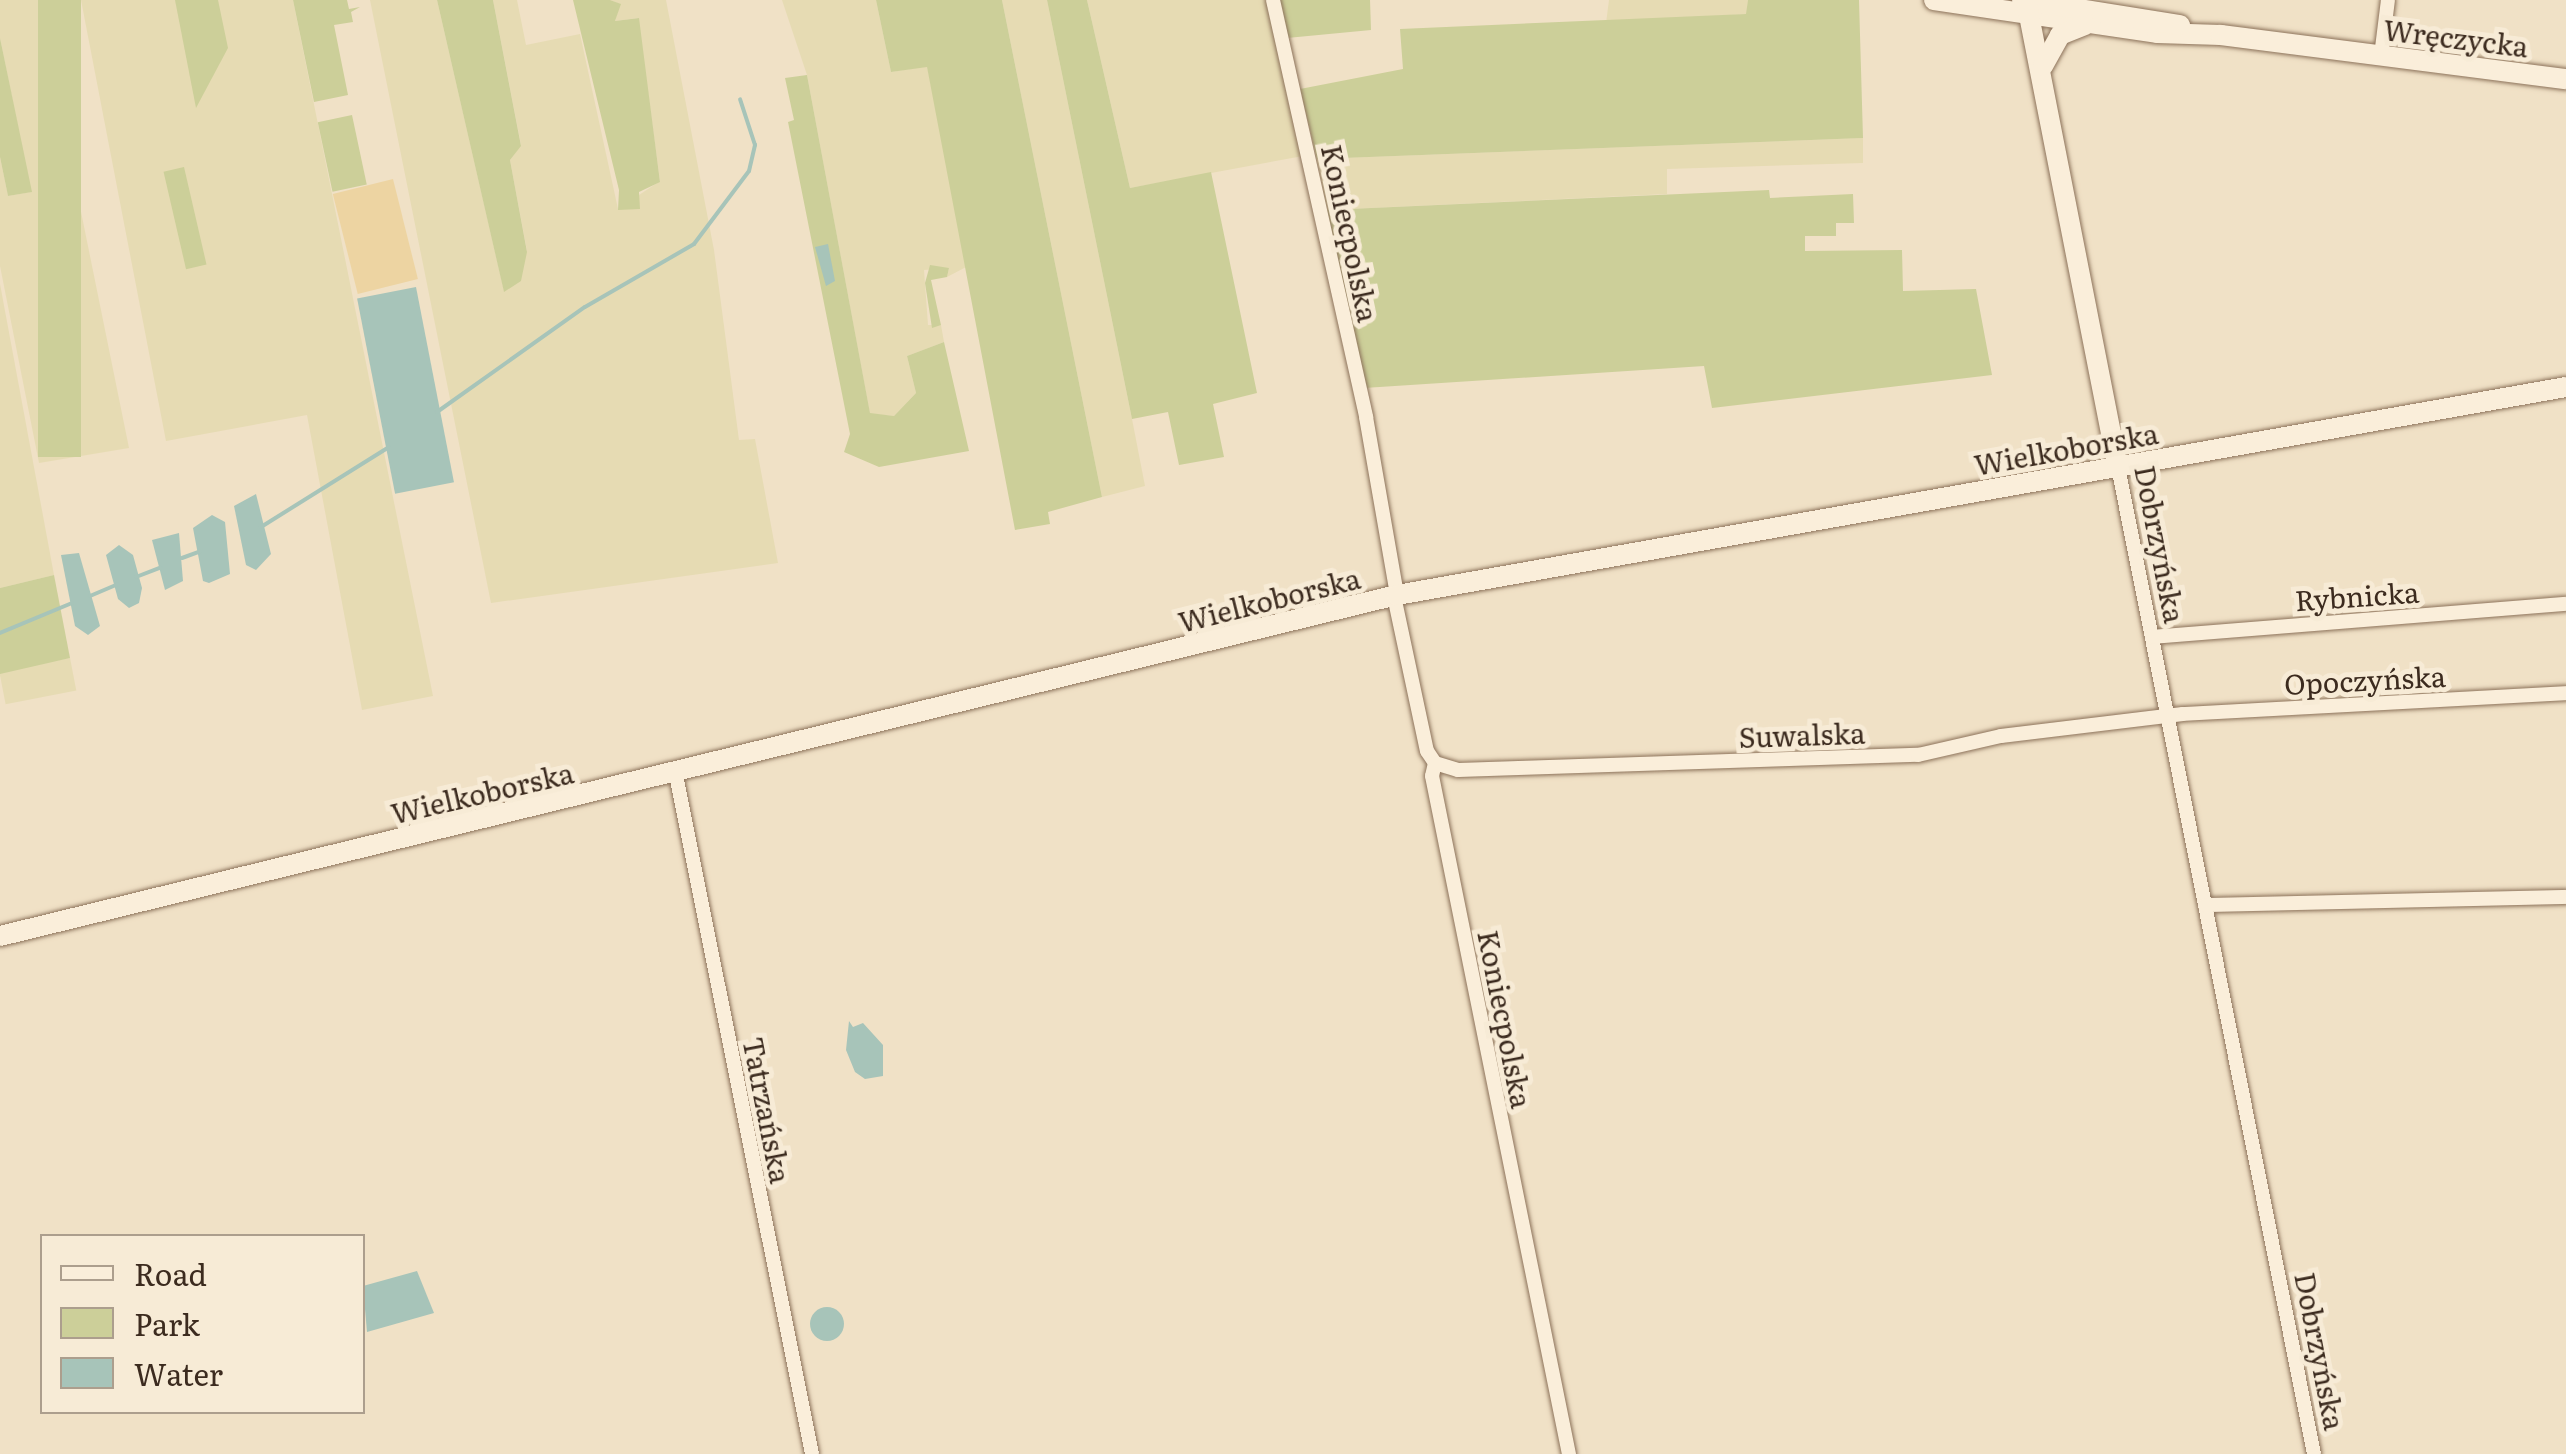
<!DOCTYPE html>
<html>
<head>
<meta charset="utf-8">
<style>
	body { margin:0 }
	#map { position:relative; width:2566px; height:1454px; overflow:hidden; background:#f0e1c6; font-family:Literata,serif }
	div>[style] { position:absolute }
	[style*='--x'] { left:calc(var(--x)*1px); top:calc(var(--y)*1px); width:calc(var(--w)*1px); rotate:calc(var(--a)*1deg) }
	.farmland>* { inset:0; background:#e6dbb3; transform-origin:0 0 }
	.green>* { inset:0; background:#cccf99; transform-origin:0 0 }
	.sand>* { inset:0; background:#edd4a2; transform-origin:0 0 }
	.water>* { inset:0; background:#a7c4b9; transform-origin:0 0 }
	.round { border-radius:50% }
	.stream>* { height:4px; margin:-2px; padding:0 2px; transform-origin:2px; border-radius:2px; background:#a7c4b9 }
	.roads { filter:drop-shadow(0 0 2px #8c725a) drop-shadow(0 0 2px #8c725a) }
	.street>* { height:14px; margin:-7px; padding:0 7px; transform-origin:7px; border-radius:7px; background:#faeeda }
	.secondary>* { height:20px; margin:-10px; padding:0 10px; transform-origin:10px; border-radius:10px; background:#faeeda }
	span { translate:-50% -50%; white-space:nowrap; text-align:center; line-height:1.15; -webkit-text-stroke:10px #f7ebd6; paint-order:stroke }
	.street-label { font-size:28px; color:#3c2b1f }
	.legend { position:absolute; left:40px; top:1234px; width:325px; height:180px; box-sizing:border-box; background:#f7ebd6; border:2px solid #ac9e8d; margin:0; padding:12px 18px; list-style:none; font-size:30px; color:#3c2b1f }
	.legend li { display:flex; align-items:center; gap:20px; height:50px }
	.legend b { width:50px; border:2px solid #ac9e8d }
</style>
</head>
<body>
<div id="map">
	<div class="farmland">
		<i style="clip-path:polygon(0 0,38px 0,129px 448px,39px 463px,0 266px,0 157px,8px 196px,31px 192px,0 38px)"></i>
		<i style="clip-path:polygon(81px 0,293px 0,433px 696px,362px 710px,307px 415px,166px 441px)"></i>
		<i style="clip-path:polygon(370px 0,437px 0,504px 291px,527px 251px,510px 160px,521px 145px,493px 0,517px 0,526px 45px,580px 34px,618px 209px,660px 181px,638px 18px,615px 21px,620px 4px,610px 0,666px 0,714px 250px,739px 440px,755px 439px,778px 563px,491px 603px)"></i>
		<i style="clip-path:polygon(782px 0,876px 0,891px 72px,927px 66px,968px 266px,947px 277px,949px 268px,924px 270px,928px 325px,941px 325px,944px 342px,907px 356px,916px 393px,894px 416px,870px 414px,807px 75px)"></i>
		<i style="clip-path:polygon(1002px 0,1047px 0,1132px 419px,1145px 486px,1102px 497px)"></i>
		<i style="clip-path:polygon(1087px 0,1266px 0,1303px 156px,1130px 188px)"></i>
		<i style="clip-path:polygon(1609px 0,1748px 0,1747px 14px,1606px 23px)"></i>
		<i style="clip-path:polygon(1863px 138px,1863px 163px,1667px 169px,1667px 194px,1327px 210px,1317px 159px)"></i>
		<i style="clip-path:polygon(0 284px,54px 575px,0 588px)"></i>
		<i style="left:70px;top:658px;width:33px;height:72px;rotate:79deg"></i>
	</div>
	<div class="green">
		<i style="left:38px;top:0;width:43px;height:457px"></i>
		<i style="clip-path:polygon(175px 0,218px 0,228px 48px,196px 108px)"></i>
		<i style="clip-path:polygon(293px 0,347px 0,349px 9px,360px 7px,351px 12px,353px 22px,334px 25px,348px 95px,314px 102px)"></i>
		<i style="clip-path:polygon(437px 0,493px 0,521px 146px,510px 160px,527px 252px,521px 281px,504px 292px)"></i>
		<i style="clip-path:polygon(573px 0,610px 0,621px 4px,615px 21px,639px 18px,660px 182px,639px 192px,640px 209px,618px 210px,619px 190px)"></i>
		<i style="clip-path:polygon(876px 0,1002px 0,1102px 497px,1048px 512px,1050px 524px,1015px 530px,927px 67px,891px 72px)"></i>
		<i style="clip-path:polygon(1047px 0,1087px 0,1130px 188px,1211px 172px,1257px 393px,1213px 404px,1224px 457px,1179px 465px,1168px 412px,1132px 419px)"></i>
		<i style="clip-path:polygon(1280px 0,1370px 0,1371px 30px,1287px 38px)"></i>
		<i style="clip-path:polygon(1748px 0,1859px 0,1863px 138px,1317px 159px,1300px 89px,1403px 69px,1400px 29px,1746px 14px)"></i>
		<i style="clip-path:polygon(0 38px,32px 192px,8px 196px,0 157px)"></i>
		<i style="clip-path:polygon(807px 75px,870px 413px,894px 416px,916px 393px,907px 356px,944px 342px,969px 451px,879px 467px,844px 452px,850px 434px,788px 122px,794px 120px,785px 78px)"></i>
		<i style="left:352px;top:115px;width:71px;height:35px;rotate:78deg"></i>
		<i style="left:184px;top:167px;width:100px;height:21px;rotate:77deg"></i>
		<i style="clip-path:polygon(1769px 190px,1770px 198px,1853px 194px,1854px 223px,1836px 223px,1836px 236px,1805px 236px,1805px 251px,1902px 250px,1903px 291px,1976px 289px,1992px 375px,1712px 408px,1704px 366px,1364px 388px,1327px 210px)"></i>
		<i style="clip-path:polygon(930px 265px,949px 268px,947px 277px,931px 280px,941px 325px,932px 328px,925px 283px)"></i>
		<i style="clip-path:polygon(54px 575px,70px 658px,0 674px,0 588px)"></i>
	</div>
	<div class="sand">
		<i style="left:393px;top:179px;width:103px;height:62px;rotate:76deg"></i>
	</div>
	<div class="water">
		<i style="clip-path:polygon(828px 244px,835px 281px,826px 286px,815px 247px)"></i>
		<i style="left:416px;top:287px;width:199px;height:60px;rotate:79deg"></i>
		<i style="clip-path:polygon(256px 494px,271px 554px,256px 570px,246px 565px,234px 506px)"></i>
		<i style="clip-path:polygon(212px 515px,225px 522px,230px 574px,209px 583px,203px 581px,193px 528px)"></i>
		<i style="clip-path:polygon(179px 533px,183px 581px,165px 590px,152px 540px)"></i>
		<i style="clip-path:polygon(119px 545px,133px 555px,142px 588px,139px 603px,129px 608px,118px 599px,106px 555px)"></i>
		<i style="clip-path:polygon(79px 553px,100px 626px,88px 635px,75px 626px,61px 555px)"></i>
		<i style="clip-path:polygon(849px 1021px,853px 1027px,863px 1023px,883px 1045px,883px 1076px,865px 1079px,855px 1072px,846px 1050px)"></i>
		<i style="clip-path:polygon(417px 1271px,434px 1313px,367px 1332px,363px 1286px)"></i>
		<i class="round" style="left:810px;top:1307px;width:34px;height:34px"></i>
	</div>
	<div class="stream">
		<i style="--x:437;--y:412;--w:181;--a:-35.4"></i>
		<i style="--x:585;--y:307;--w:126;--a:-30"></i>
		<i style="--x:694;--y:244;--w:91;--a:-53"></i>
		<i style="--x:749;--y:171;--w:27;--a:-77"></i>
		<i style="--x:755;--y:145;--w:48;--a:-108.1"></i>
		<i style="--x:261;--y:527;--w:151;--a:-32"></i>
		<i style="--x:182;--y:558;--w:20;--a:-20"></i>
		<i style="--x:136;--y:577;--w:26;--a:-21"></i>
		<i style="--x:90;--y:596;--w:30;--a:-23"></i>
		<i style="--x:0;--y:633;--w:78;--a:-22.6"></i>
	</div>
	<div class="roads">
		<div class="street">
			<i style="--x:1273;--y:0;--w:427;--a:77.4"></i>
			<i style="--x:1366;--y:417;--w:181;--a:80.1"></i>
			<i style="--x:2381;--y:56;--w:56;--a:-82.9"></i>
			<i style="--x:2118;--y:467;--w:1006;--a:78.77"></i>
			<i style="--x:1394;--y:596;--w:158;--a:78"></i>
			<i style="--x:1427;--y:751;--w:14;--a:56"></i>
			<i style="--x:1435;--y:763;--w:13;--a:103"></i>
			<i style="--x:1432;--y:776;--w:692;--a:78.58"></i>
			<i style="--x:2152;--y:637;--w:415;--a:-4.6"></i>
			<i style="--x:1435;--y:763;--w:24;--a:17"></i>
			<i style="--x:1458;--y:770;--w:460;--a:-1.9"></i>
			<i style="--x:1918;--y:755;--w:85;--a:-12.9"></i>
			<i style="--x:2001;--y:736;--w:183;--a:-6.9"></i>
			<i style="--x:2183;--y:714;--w:384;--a:-3.1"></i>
			<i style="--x:676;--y:775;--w:692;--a:78.67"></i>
			<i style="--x:2205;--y:905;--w:361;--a:-1.3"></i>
		</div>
		<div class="secondary">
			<i style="--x:1934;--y:0;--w:225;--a:8.4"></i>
			<i style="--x:2157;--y:33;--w:64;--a:1.8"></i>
			<i style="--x:2221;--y:35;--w:348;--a:7.3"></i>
			<i style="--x:2022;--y:0;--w:160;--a:9"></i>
			<i style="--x:2026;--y:0;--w:476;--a:78.9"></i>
			<i style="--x:2043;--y:66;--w:35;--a:-61"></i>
			<i style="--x:2060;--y:35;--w:27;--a:-22"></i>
			<i style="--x:0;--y:936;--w:1438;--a:-13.72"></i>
			<i style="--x:1397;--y:595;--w:1187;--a:-10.09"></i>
		</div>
	</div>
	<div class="street-label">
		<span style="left:2456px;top:37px;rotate:7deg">Wręczycka</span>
		<span style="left:1351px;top:233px;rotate:78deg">Koniecpolska</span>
		<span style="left:2066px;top:448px;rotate:-10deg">Wielkoborska</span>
		<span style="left:2161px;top:544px;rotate:79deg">Dobrzyńska</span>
		<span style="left:2357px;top:595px;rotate:-4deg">Rybnicka</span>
		<span style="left:1269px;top:599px;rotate:-14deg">Wielkoborska</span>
		<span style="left:2365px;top:679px;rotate:-3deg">Opoczyńska</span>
		<span style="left:1802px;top:734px;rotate:-2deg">Suwalska</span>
		<span style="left:482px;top:792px;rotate:-13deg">Wielkoborska</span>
		<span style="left:1506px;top:1019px;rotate:79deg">Koniecpolska</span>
		<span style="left:768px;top:1110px;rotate:79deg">Tatrzańska</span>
		<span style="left:2321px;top:1351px;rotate:79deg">Dobrzyńska</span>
	</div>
	<ul class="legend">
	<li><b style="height:12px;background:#faeeda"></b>Road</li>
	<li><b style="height:28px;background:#cccf99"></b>Park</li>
	<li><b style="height:28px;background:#a7c4b9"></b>Water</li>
	</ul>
</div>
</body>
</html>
